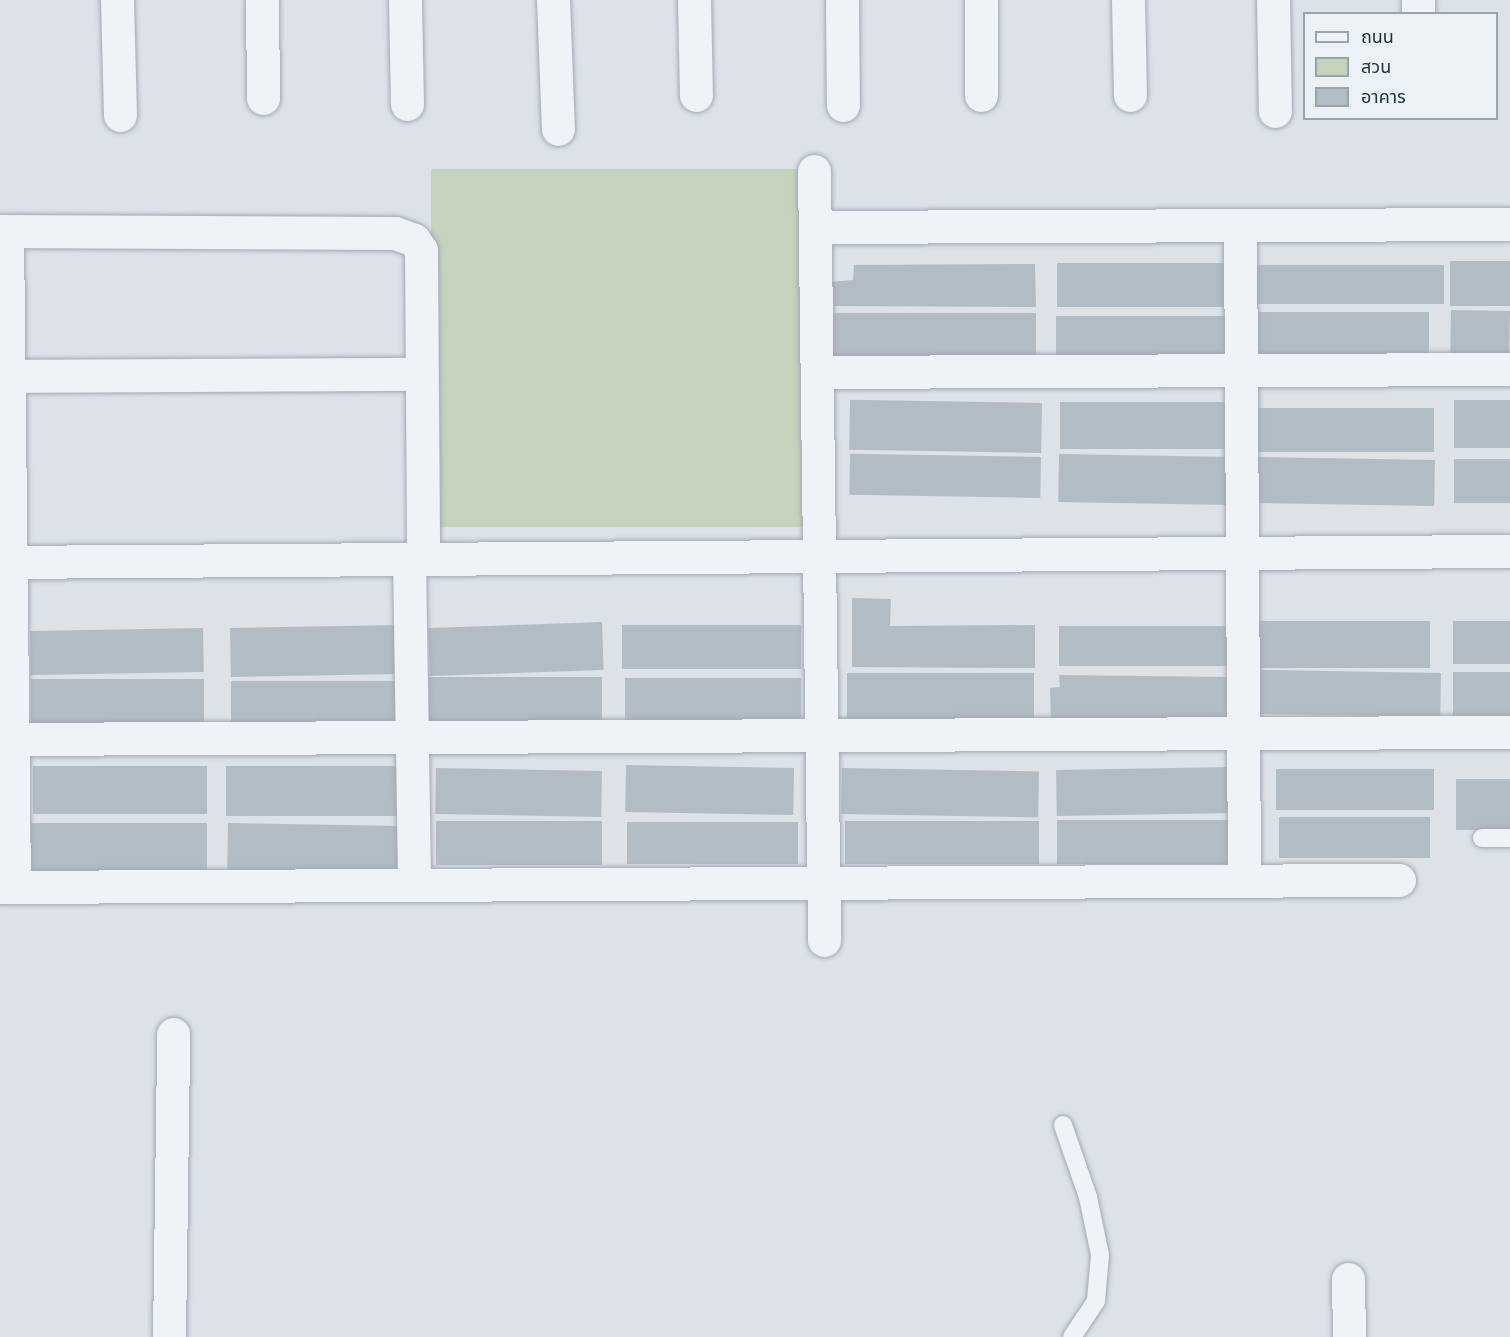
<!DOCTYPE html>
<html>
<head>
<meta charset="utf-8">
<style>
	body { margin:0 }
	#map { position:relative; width:1510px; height:1337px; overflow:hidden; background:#dce2e8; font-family:"Alegreya Sans","Noto Sans Thai",sans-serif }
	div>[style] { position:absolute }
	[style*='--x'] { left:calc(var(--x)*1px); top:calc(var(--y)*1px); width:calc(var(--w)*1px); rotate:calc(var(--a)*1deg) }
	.green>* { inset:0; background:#c5d3bc; transform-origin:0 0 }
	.building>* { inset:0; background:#b2bcc5; transform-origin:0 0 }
	.roads { filter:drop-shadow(0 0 2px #a1a9b2) drop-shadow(0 0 2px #a1a9b2) }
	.service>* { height:18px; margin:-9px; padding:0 9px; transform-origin:9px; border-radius:9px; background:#eff2f6 }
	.minor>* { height:33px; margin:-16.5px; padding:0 16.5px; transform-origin:16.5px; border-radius:16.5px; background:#eff2f6 }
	span { translate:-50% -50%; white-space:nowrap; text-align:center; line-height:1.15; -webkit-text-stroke:6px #ebf1f5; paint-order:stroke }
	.legend { position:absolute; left:1303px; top:12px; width:195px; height:108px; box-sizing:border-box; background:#ebf1f5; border:2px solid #9ba4ac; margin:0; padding:8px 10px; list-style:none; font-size:18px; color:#24313f }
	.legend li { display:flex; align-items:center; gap:12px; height:30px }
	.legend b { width:30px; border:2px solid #9ba4ac }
</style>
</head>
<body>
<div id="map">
	<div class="green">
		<i style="left:803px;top:169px;width:358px;height:372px;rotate:90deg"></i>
	</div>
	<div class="building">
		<i style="left:1450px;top:261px;width:60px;height:45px"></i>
		<i style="left:1057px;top:263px;width:173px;height:44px"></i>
		<i style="clip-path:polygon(1035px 264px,1036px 307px,830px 306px,829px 282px,853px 280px,854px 265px)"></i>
		<i style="left:1256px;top:265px;width:188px;height:39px"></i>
		<i style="left:1451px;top:310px;width:59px;height:46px;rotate:1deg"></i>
		<i style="left:1257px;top:312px;width:172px;height:48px"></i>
		<i style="left:831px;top:313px;width:205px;height:44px"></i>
		<i style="left:1056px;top:316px;width:174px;height:44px"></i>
		<i style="left:1510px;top:400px;width:48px;height:56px;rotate:90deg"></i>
		<i style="left:1233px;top:402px;width:47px;height:173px;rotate:90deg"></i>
		<i style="left:1042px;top:403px;width:50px;height:192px;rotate:91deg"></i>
		<i style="left:1252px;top:408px;width:182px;height:44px"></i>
		<i style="left:1041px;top:457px;width:41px;height:191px;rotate:91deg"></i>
		<i style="left:1232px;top:457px;width:48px;height:173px;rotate:91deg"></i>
		<i style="left:1256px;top:457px;width:179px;height:46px;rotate:1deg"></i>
		<i style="left:1454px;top:459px;width:56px;height:44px"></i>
		<i style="clip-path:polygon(852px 598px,891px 599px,890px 626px,1035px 625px,1035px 668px,852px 667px)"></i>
		<i style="left:1257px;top:621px;width:173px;height:47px"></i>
		<i style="left:1453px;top:621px;width:57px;height:43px"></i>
		<i style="left:602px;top:622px;width:48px;height:174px;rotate:88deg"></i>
		<i style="left:399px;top:625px;width:49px;height:169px;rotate:89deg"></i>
		<i style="left:801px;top:625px;width:44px;height:179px;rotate:90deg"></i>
		<i style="left:1059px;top:626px;width:169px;height:40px"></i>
		<i style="left:203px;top:628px;width:44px;height:173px;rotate:89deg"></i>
		<i style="left:1453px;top:672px;width:57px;height:44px"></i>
		<i style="left:847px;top:673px;width:187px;height:46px"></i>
		<i style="left:1441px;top:673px;width:44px;height:185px;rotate:91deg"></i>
		<i style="clip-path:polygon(1059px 675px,1228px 677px,1230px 723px,1051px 722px,1050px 688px,1060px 687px)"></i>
		<i style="left:602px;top:677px;width:45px;height:173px;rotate:90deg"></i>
		<i style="left:625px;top:678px;width:176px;height:44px"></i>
		<i style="left:204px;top:679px;width:47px;height:173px;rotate:90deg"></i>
		<i style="left:231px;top:681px;width:168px;height:43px"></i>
		<i style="left:33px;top:766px;width:174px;height:48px"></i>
		<i style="left:226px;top:766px;width:176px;height:50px"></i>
		<i style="left:1233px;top:767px;width:46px;height:177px;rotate:89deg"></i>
		<i style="left:436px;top:768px;width:166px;height:46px;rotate:1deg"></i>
		<i style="left:794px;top:768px;width:47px;height:168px;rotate:91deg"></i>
		<i style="left:842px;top:768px;width:197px;height:46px;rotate:1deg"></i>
		<i style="left:1276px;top:769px;width:158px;height:41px"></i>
		<i style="left:1510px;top:779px;width:51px;height:54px;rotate:90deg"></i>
		<i style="left:1279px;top:817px;width:151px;height:41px"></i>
		<i style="left:1057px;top:820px;width:175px;height:44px"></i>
		<i style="left:436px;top:821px;width:166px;height:44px"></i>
		<i style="left:845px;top:821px;width:194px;height:43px"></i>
		<i style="left:798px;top:822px;width:42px;height:171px;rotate:90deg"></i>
		<i style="left:31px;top:823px;width:176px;height:49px"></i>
		<i style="left:228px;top:823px;width:171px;height:47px;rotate:1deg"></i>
	</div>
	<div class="roads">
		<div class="service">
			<i style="--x:1482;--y:838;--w:28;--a:0"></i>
			<i style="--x:1063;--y:1125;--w:76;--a:70.9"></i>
			<i style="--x:1088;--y:1197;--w:59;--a:78.3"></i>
			<i style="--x:1100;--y:1255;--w:46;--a:95"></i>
			<i style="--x:1096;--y:1301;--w:43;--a:123.7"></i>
		</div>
		<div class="minor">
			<i style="--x:117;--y:0;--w:115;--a:88.5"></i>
			<i style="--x:262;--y:0;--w:98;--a:89.4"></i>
			<i style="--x:405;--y:0;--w:104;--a:88.9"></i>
			<i style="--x:553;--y:0;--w:129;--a:87.8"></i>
			<i style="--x:694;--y:0;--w:95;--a:88.8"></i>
			<i style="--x:842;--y:0;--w:105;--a:89.5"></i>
			<i style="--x:981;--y:0;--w:95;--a:90"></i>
			<i style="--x:1128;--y:0;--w:95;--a:88.8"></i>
			<i style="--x:1273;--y:0;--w:111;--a:89"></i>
			<i style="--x:1418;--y:0;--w:14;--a:90"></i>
			<i style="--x:814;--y:171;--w:769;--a:89.25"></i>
			<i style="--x:1240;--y:225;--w:656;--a:89.65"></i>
			<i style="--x:815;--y:227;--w:695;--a:-0.25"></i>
			<i style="--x:0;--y:231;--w:395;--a:0.3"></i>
			<i style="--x:395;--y:233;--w:20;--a:20"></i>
			<i style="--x:414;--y:240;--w:12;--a:55"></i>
			<i style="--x:421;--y:250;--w:309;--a:89.6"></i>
			<i style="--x:7;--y:231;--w:656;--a:89.39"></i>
			<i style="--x:817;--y:372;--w:693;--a:-0.25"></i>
			<i style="--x:0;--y:376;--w:421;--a:-0.3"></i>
			<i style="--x:409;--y:559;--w:326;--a:89.1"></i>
			<i style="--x:0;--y:562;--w:1510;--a:-0.42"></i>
			<i style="--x:0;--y:739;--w:1510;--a:-0.27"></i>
			<i style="--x:0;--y:887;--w:1399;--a:-0.29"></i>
			<i style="--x:1348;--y:1279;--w:58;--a:89"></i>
			<i style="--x:169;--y:1337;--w:303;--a:-89.2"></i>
		</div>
	</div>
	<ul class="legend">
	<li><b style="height:8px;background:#eff2f6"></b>ถนน</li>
	<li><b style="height:16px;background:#c5d3bc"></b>สวน</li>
	<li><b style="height:16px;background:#b2bcc5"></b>อาคาร</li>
	</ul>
</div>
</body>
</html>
